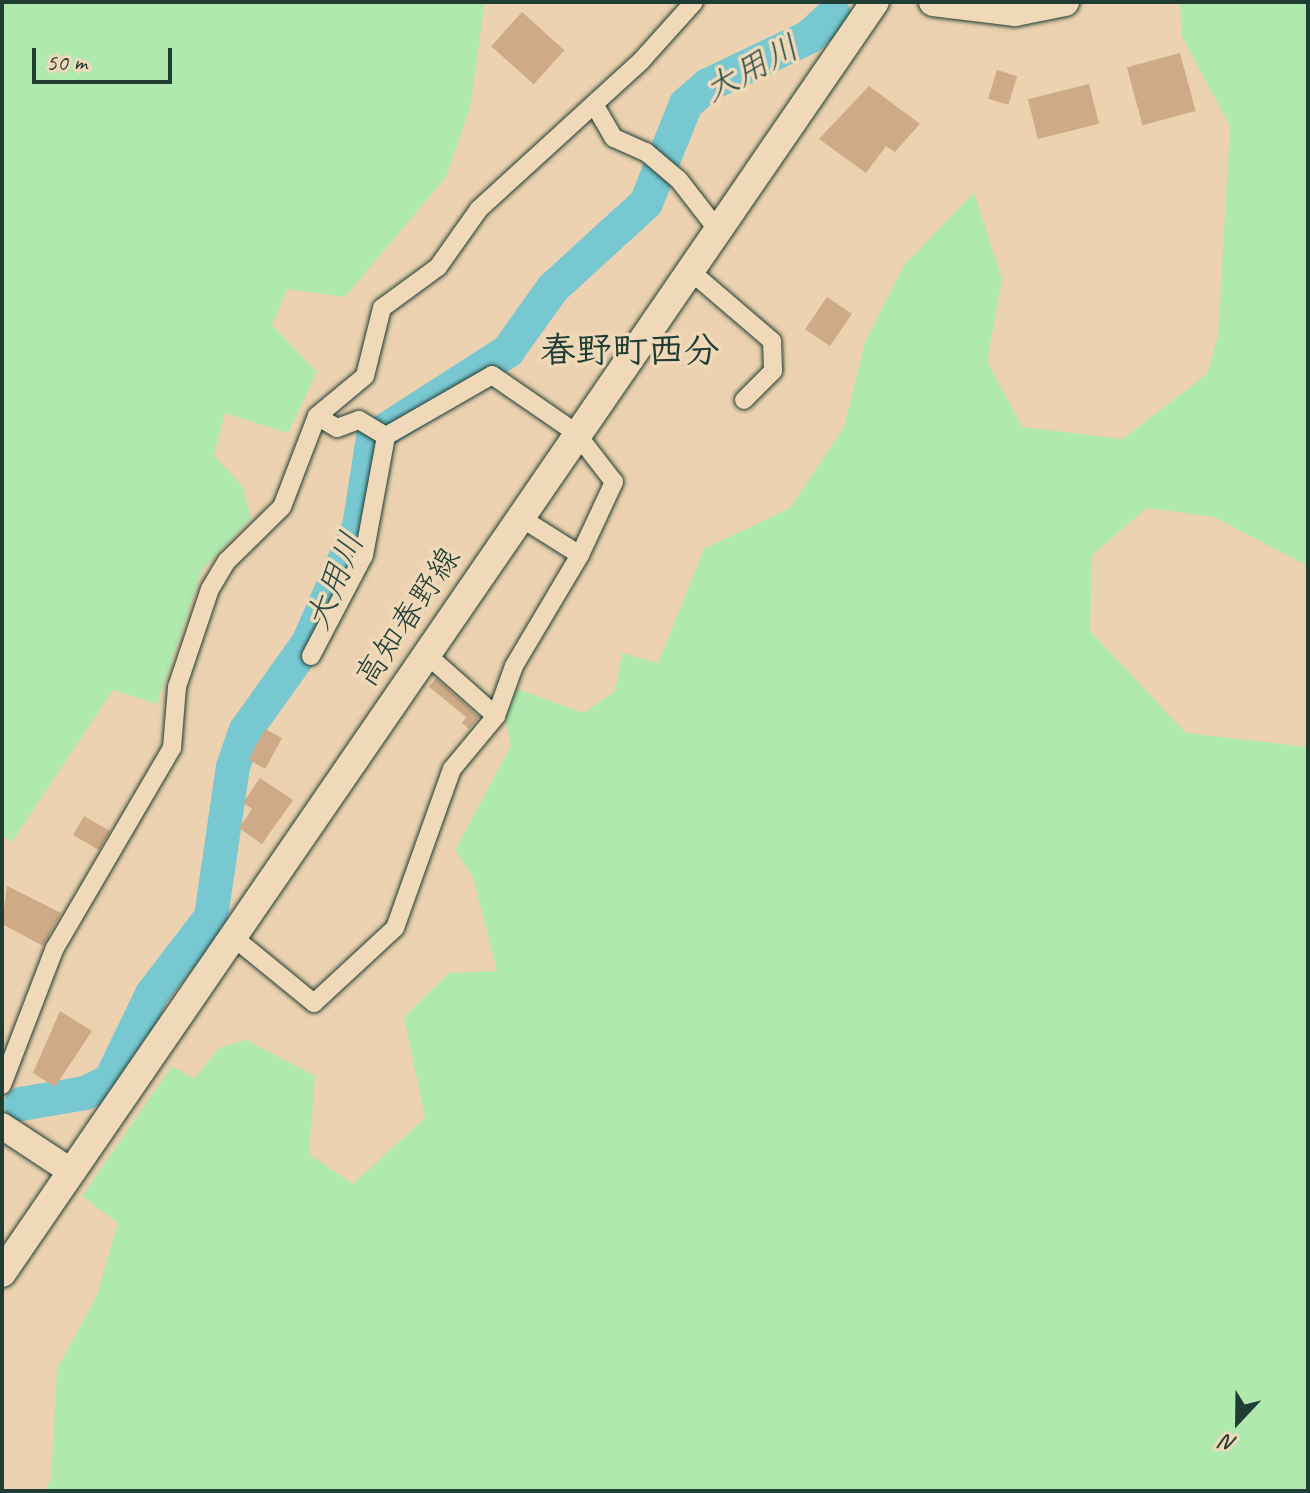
<!DOCTYPE html>
<html>
<head>
<meta charset="utf-8">
<style>
	body { margin:0 }
	#map { position:relative; width:1310px; height:1493px; overflow:hidden; background:#ecd2b0; font-family:Caveat,"Klee One",sans-serif }
	div>[style] { position:absolute }
	[style*='--x'] { left:calc(var(--x)*1px); top:calc(var(--y)*1px); width:calc(var(--w)*1px); rotate:calc(var(--a)*1deg) }
	.green>* { inset:0; background:#afe9ad }
	.river>* { height:34px; margin:-17px; padding:0 17px; transform-origin:17px; border-radius:17px; background:#78c8d2 }
	.building>* { inset:0; background:#ceaa87; transform-origin:0 0 }
	.roads { filter:drop-shadow(0 0 2px #1f3d34) drop-shadow(0 0 2px #1f3d34) }
	.street>* { height:18px; margin:-9px; padding:0 9px; transform-origin:9px; border-radius:9px; background:#f0d9b9 }
	.secondary>* { height:26px; margin:-13px; padding:0 13px; transform-origin:13px; border-radius:13px; background:#f0d9b9 }
	.primary>* { height:28px; margin:-14px; padding:0 14px; transform-origin:14px; border-radius:14px; background:#f0d9b9 }
	span { translate:-50% -50%; white-space:nowrap; text-align:center; line-height:1.15; -webkit-text-stroke:7px #f0d9b9; paint-order:stroke }
	.street-label { font-size:32px; color:#1f3d34 }
	.water-label { font-size:34px; color:#284b44; font-style:italic }
	.quarter-label { font-size:36px; color:#1f3d34; font-weight:700 }
	.frame { position:absolute; inset:0; border:4px solid #1f3d34; pointer-events:none }
	.north { position:absolute; left:1198px; top:1381px; width:80px; height:80px; -webkit-text-stroke:6px #f0d9b9; paint-order:stroke; rotate:202deg; font-size:22px; font-weight:700; line-height:32px; text-align:center; color:#1f3d34 }
	.north::after { content:''; display:block; margin:auto; width:28px; height:36px; background:#1f3d34; clip-path:polygon(50% 0,100% 100%,50% 72%,0 100%) }
	.scale { position:absolute; left:32px; top:48px; width:140px; height:36px; box-sizing:border-box; border:4px solid #1f3d34; border-top:0; padding-left:10px; font-size:24px; line-height:28px; white-space:nowrap; color:#1f3d34; -webkit-text-stroke:6px #f0d9b9; paint-order:stroke }
</style>
</head>
<body>
<div id="map">
	<div class="green">
		<i style="clip-path:polygon(2px 2px,483px 2px,484px 8px,470px 108px,446px 177px,345px 297px,287px 289px,272px 325px,317px 372px,288px 433px,225px 413px,214px 455px,242px 486px,251px 518px,202px 570px,157px 704px,113px 690px,12px 842px,2px 835px)"></i>
		<i style="clip-path:polygon(1180px 2px,1308px 2px,1308px 566px,1214px 517px,1147px 508px,1092px 555px,1090px 631px,1186px 733px,1308px 747px,1308px 1491px,44px 1491px,51px 1480px,57px 1369px,97px 1295px,118px 1223px,82px 1196px,172px 1066px,194px 1079px,219px 1048px,246px 1040px,315px 1076px,309px 1154px,353px 1184px,425px 1118px,404px 1017px,449px 973px,497px 971px,473px 877px,455px 850px,511px 746px,505px 717px,517px 689px,584px 713px,615px 691px,622px 653px,658px 663px,704px 549px,790px 508px,844px 427px,865px 342px,904px 265px,974px 193px,1002px 279px,987px 361px,1022px 427px,1123px 439px,1207px 374px,1218px 337px,1230px 126px,1182px 37px)"></i>
	</div>
	<div class="river">
		<i style="--x:21;--y:1104;--w:65;--a:-9.8"></i>
		<i style="--x:85;--y:1093;--w:28;--a:-26"></i>
		<i style="--x:110;--y:1081;--w:97;--a:-64.2"></i>
		<i style="--x:152;--y:994;--w:97;--a:-52.5"></i>
		<i style="--x:211;--y:917;--w:152;--a:-81.7"></i>
		<i style="--x:233;--y:767;--w:39;--a:-71"></i>
		<i style="--x:246;--y:730;--w:107;--a:-54.5"></i>
		<i style="--x:308;--y:643;--w:127;--a:-66.3"></i>
		<i style="--x:359;--y:527;--w:90;--a:-81.1"></i>
		<i style="--x:373;--y:438;--w:161;--a:-32.8"></i>
		<i style="--x:508;--y:351;--w:77;--a:-54.5"></i>
		<i style="--x:553;--y:288;--w:126;--a:-42.4"></i>
		<i style="--x:646;--y:203;--w:107;--a:-68"></i>
		<i style="--x:686;--y:104;--w:29;--a:-41"></i>
		<i style="--x:708;--y:85;--w:112;--a:-25.4"></i>
		<i style="--x:809;--y:37;--w:34;--a:-43"></i>
	</div>
	<div class="building">
		<i style="left:522px;top:12px;width:57px;height:46px;rotate:42deg"></i>
		<i style="left:1180px;top:53px;width:60px;height:55px;rotate:75deg"></i>
		<i style="left:997px;top:70px;width:21px;height:30px;rotate:17deg"></i>
		<i style="left:1089px;top:84px;width:41px;height:63px;rotate:76deg"></i>
		<i style="clip-path:polygon(869px 86px,920px 124px,895px 152px,886px 146px,866px 173px,819px 139px)"></i>
		<i style="left:827px;top:297px;width:30px;height:39px;rotate:34deg"></i>
		<i style="clip-path:polygon(436px 678px,479px 717px,469px 729px,462px 723px,466px 717px,429px 687px)"></i>
		<i style="left:265px;top:729px;width:19px;height:35px;rotate:28deg"></i>
		<i style="clip-path:polygon(260px 778px,293px 800px,262px 844px,239px 828px,252px 809px,243px 803px)"></i>
		<i style="left:84px;top:816px;width:30px;height:22px;rotate:30deg"></i>
		<i style="clip-path:polygon(7px 886px,61px 913px,43px 946px,2px 924px)"></i>
		<i style="clip-path:polygon(60px 1011px,92px 1031px,55px 1087px,33px 1073px)"></i>
	</div>
	<div class="roads">
		<div class="street">
			<i style="--x:594;--y:104;--w:39;--a:60"></i>
			<i style="--x:614;--y:138;--w:35;--a:24"></i>
			<i style="--x:646;--y:152;--w:43;--a:40.3"></i>
			<i style="--x:679;--y:180;--w:62;--a:52.2"></i>
			<i style="--x:688;--y:269;--w:111;--a:40.6"></i>
			<i style="--x:772;--y:341;--w:30;--a:88"></i>
			<i style="--x:773;--y:371;--w:41;--a:135"></i>
			<i style="--x:317;--y:416;--w:23;--a:31"></i>
			<i style="--x:337;--y:428;--w:23;--a:-20"></i>
			<i style="--x:359;--y:420;--w:31;--a:31"></i>
			<i style="--x:311;--y:656;--w:114;--a:-62.3"></i>
			<i style="--x:364;--y:555;--w:121;--a:-79.5"></i>
			<i style="--x:386;--y:436;--w:122;--a:-29.9"></i>
			<i style="--x:492;--y:375;--w:102;--a:34.6"></i>
			<i style="--x:576;--y:433;--w:62;--a:52.2"></i>
			<i style="--x:614;--y:482;--w:81;--a:115"></i>
			<i style="--x:496;--y:716;--w:53;--a:-70.2"></i>
			<i style="--x:514;--y:666;--w:129;--a:-59.3"></i>
			<i style="--x:580;--y:555;--w:73;--a:-147.8"></i>
			<i style="--x:232;--y:936;--w:106;--a:39.3"></i>
			<i style="--x:314;--y:1003;--w:110;--a:-42.8"></i>
			<i style="--x:395;--y:928;--w:169;--a:-70.3"></i>
			<i style="--x:452;--y:769;--w:69;--a:-50.3"></i>
			<i style="--x:496;--y:716;--w:95;--a:-138.4"></i>
			<i style="--x:2;--y:1085;--w:147;--a:-68.9"></i>
			<i style="--x:55;--y:948;--w:232;--a:-59.7"></i>
			<i style="--x:172;--y:748;--w:61;--a:-85.3"></i>
			<i style="--x:177;--y:687;--w:103;--a:-71.4"></i>
			<i style="--x:210;--y:589;--w:33;--a:-59"></i>
			<i style="--x:227;--y:561;--w:77;--a:-44.5"></i>
			<i style="--x:282;--y:507;--w:97;--a:-69"></i>
			<i style="--x:317;--y:416;--w:62;--a:-39.8"></i>
			<i style="--x:365;--y:376;--w:70;--a:-76"></i>
			<i style="--x:382;--y:308;--w:69;--a:-36.2"></i>
			<i style="--x:438;--y:267;--w:71;--a:-54.7"></i>
			<i style="--x:479;--y:209;--w:219;--a:-42.4"></i>
			<i style="--x:641;--y:61;--w:79;--a:-48.1"></i>
		</div>
		<div class="secondary">
			<i style="--x:2;--y:1126;--w:84;--a:33.3"></i>
		</div>
		<div class="primary">
			<i style="--x:933;--y:2;--w:83;--a:7"></i>
			<i style="--x:1015;--y:12;--w:51;--a:-11.3"></i>
			<i style="--x:2;--y:1273;--w:1542;--a:-55.52"></i>
		</div>
	</div>
	<div class="street-label">
		<span style="left:408px;top:617px;rotate:-56deg">高知春野線</span>
	</div>
	<div class="water-label">
		<span style="left:751px;top:68px;rotate:-28deg">大用川</span>
		<span style="left:334px;top:581px;rotate:-68deg">大用川</span>
	</div>
	<div class="quarter-label">
		<span style="left:630px;top:351px">春野町西分</span>
	</div>
	<div class="frame"></div>
	<div class="north">N</div>
	<div class="scale">50 m</div>
</div>
</body>
</html>
